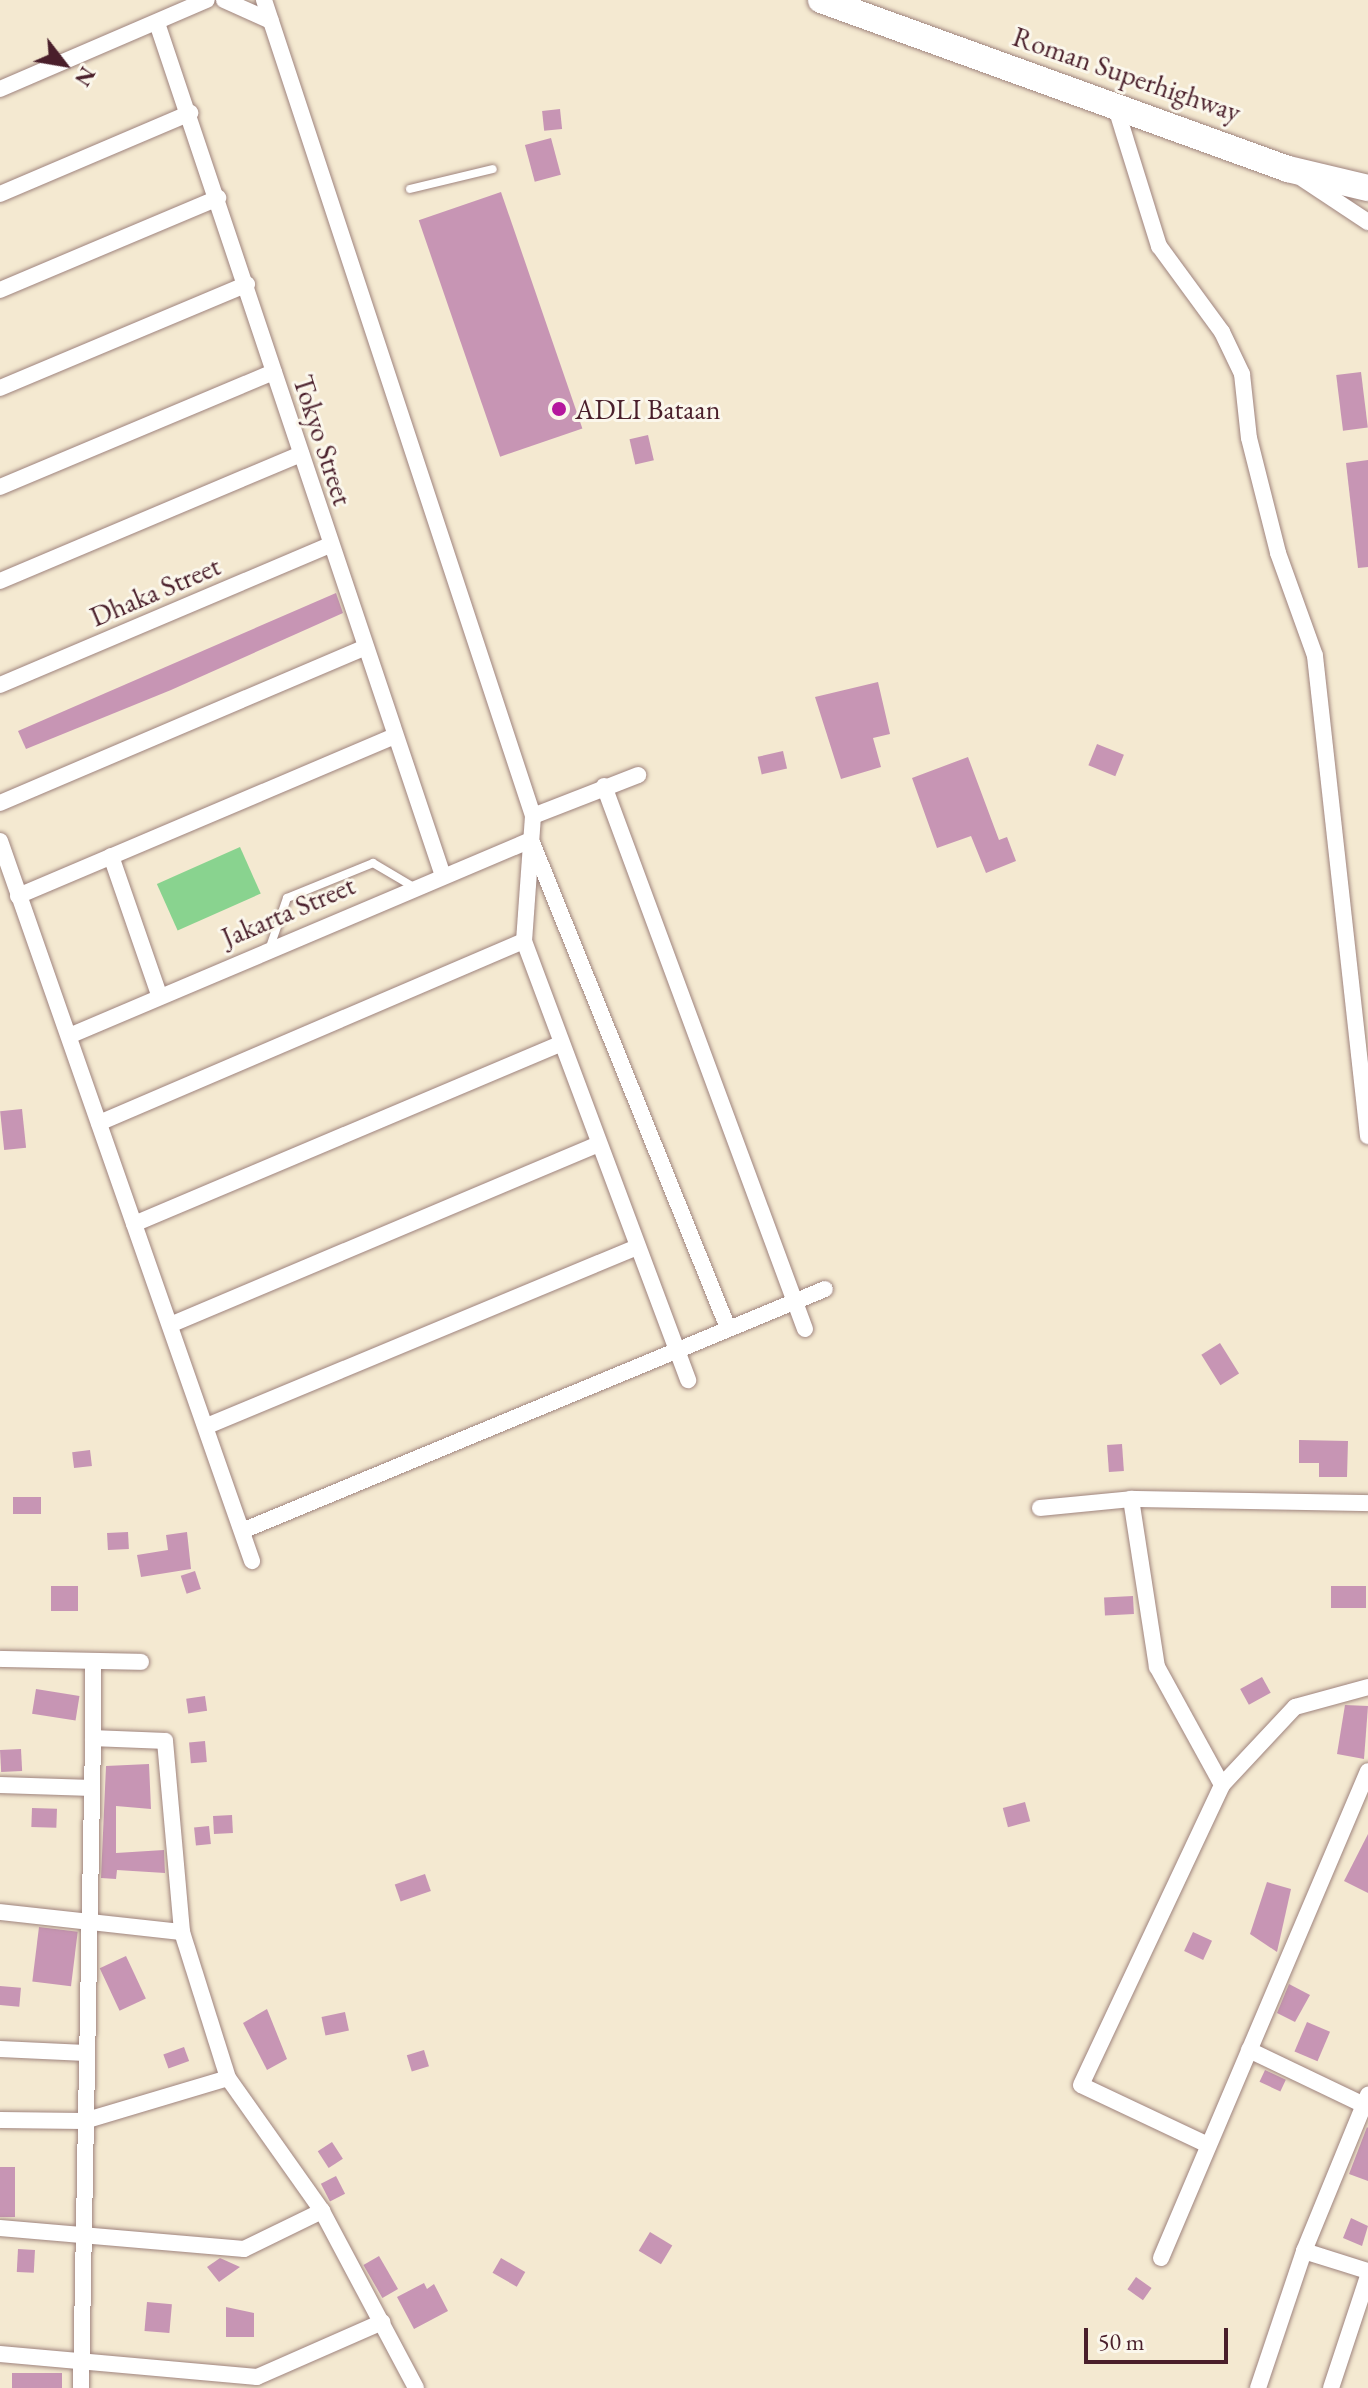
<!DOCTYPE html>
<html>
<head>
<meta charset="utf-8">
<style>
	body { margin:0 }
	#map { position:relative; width:1368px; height:2388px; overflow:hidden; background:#f4e9d1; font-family:"EB Garamond",serif }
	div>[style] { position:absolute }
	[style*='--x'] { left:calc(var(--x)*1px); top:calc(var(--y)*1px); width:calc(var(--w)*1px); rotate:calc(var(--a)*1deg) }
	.green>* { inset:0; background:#89d38f; transform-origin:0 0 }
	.building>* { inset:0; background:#c795b4; transform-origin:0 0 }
	.roads { filter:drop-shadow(0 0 2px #9f847e) drop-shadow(0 0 2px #9f847e) }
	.service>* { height:8px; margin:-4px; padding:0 4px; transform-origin:4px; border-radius:4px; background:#fff }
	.minor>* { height:16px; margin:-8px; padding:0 8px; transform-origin:8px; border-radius:8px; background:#fff }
	.primary>* { height:26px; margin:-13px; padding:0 13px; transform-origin:13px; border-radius:13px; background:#fff }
	.dots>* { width:22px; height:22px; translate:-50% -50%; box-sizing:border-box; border:4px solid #fbf7ec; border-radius:50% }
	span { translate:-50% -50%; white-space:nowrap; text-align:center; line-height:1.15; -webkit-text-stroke:6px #fbf7ec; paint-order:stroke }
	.street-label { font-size:28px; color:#4a1f2b }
	.poi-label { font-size:28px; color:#4a1f2b }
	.left { translate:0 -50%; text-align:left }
	.north { position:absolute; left:24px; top:24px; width:80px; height:80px; -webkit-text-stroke:6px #fbf7ec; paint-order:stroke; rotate:121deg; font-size:22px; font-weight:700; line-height:32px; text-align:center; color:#4a1f2b }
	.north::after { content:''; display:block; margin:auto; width:28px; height:36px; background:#4a1f2b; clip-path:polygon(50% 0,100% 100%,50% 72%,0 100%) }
	.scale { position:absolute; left:1084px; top:2328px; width:144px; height:36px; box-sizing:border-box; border:4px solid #4a1f2b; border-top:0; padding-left:10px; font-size:24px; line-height:28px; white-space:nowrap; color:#4a1f2b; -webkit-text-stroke:6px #fbf7ec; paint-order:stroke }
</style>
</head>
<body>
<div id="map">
	<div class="green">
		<i style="left:240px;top:847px;width:51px;height:91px;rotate:66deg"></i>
	</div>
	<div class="building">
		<i style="left:560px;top:109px;width:20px;height:18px;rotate:84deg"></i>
		<i style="left:551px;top:138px;width:38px;height:27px;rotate:75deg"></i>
		<i style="left:501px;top:192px;width:250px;height:87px;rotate:71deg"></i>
		<i style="left:1361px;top:372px;width:56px;height:25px;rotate:83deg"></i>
		<i style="left:648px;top:435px;width:26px;height:19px;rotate:77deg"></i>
		<i style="clip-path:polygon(1368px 460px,1368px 567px,1358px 568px,1346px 463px)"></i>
		<i style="clip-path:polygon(336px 593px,343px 613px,171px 690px,26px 749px,18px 731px)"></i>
		<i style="clip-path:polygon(878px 682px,890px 734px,873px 738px,881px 767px,841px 779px,815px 697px)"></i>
		<i style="left:1097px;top:744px;width:29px;height:23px;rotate:22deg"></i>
		<i style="left:783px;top:751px;width:18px;height:26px;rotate:77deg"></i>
		<i style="clip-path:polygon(968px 757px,999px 840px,1007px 837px,1016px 861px,986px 873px,971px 836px,937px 848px,912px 778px)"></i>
		<i style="left:22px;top:1109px;width:39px;height:22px;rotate:84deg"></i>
		<i style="left:1220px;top:1343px;width:36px;height:22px;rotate:58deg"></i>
		<i style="clip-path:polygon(1299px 1440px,1348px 1441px,1347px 1477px,1319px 1477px,1319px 1463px,1299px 1463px)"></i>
		<i style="left:1122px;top:1444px;width:27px;height:15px;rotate:86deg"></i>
		<i style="left:90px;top:1450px;width:16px;height:18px;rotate:83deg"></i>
		<i style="left:13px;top:1497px;width:28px;height:17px"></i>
		<i style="left:128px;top:1532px;width:17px;height:21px;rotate:87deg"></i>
		<i style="clip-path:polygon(187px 1532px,191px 1569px,141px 1577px,137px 1555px,168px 1550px,166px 1535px)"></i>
		<i style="left:195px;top:1571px;width:19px;height:15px;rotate:72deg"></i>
		<i style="left:51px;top:1586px;width:27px;height:25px"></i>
		<i style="left:1366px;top:1586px;width:22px;height:35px;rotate:90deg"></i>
		<i style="left:1133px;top:1596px;width:18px;height:29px;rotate:87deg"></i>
		<i style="left:1262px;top:1677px;width:18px;height:25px;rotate:61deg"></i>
		<i style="left:36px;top:1689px;width:44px;height:25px;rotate:9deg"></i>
		<i style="left:205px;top:1696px;width:15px;height:19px;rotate:82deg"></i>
		<i style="clip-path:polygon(1345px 1705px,1368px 1706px,1364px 1759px,1337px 1754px)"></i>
		<i style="left:205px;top:1741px;width:21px;height:16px;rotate:85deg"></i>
		<i style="left:21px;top:1749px;width:22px;height:21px;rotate:87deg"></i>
		<i style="clip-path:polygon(149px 1764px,151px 1809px,116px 1806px,116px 1853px,164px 1850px,165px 1873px,117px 1870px,116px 1879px,101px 1878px,106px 1766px)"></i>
		<i style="left:1025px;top:1802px;width:20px;height:23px;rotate:75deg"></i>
		<i style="left:32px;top:1808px;width:25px;height:19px;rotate:2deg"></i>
		<i style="left:232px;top:1815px;width:18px;height:19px;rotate:87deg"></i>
		<i style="left:209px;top:1826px;width:18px;height:15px;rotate:84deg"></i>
		<i style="clip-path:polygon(1368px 1834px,1368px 1893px,1344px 1881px)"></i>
		<i style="left:425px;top:1874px;width:18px;height:32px;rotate:71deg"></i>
		<i style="clip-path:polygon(1267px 1882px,1291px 1889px,1277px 1952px,1250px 1934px)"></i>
		<i style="left:39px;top:1927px;width:39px;height:55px;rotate:7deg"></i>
		<i style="left:1193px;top:1932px;width:21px;height:21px;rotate:25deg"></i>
		<i style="left:126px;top:1956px;width:47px;height:29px;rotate:65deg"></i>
		<i style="clip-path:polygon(1289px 1984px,1310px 1995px,1295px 2022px,1277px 2013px)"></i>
		<i style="left:0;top:1986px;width:21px;height:19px;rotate:5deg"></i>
		<i style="clip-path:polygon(267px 2009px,287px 2059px,267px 2070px,243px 2023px)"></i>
		<i style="left:345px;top:2012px;width:19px;height:24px;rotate:78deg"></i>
		<i style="left:1307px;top:2022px;width:25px;height:32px;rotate:23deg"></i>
		<i style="left:184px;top:2047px;width:15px;height:22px;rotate:70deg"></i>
		<i style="left:424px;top:2050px;width:17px;height:18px;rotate:73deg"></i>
		<i style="left:1265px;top:2070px;width:23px;height:13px;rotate:25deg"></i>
		<i style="clip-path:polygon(1367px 2127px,1368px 2128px,1368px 2181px,1349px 2174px)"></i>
		<i style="left:332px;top:2142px;width:20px;height:17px;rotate:57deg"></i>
		<i style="left:0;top:2167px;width:15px;height:50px"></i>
		<i style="left:336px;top:2176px;width:20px;height:17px;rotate:63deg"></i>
		<i style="clip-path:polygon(1351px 2218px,1368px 2226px,1362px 2246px,1343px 2238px)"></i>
		<i style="left:650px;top:2232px;width:26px;height:22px;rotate:31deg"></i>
		<i style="left:18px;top:2249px;width:17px;height:23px;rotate:3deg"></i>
		<i style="left:379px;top:2256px;width:38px;height:18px;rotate:60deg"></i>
		<i style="clip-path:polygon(220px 2258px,240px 2267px,219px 2282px,207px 2267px)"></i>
		<i style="left:501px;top:2258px;width:28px;height:17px;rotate:30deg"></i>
		<i style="left:1136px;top:2277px;width:19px;height:15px;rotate:35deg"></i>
		<i style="clip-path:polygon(424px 2283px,427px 2289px,434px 2284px,448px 2311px,414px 2329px,397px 2297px)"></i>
		<i style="left:147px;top:2302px;width:25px;height:29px;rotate:5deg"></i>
		<i style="clip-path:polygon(226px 2307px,254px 2313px,254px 2337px,226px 2337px)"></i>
		<i style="left:12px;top:2373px;width:50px;height:15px"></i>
	</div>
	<div class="roads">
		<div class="service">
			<i style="--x:410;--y:189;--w:85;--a:-13.5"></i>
			<i style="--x:270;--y:947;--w:52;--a:-70.9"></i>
			<i style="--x:287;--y:898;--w:93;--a:-22.1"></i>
			<i style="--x:373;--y:863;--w:45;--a:30.5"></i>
		</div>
		<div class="minor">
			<i style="--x:224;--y:0;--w:51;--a:24.1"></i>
			<i style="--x:264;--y:0;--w:859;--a:71.75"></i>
			<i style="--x:533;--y:816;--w:125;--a:94.1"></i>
			<i style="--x:524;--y:941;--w:469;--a:69.5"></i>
			<i style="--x:157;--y:23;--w:897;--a:71.46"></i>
			<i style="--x:0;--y:89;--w:225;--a:-23.3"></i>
			<i style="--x:1115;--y:105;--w:148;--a:72.7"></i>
			<i style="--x:1159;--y:246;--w:107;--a:53.8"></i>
			<i style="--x:1222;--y:332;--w:47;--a:64.5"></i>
			<i style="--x:1242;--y:374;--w:64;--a:83.8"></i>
			<i style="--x:1249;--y:438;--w:119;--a:75.8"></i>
			<i style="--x:1278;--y:553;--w:109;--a:70.2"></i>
			<i style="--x:1315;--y:656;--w:483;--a:83.7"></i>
			<i style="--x:1303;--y:179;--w:78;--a:33.5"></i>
			<i style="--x:0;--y:194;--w:207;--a:-23.1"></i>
			<i style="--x:0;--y:290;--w:237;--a:-22.9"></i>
			<i style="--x:0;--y:388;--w:268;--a:-22.8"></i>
			<i style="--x:0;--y:487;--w:297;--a:-22.8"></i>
			<i style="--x:0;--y:581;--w:327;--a:-22.9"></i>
			<i style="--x:0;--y:685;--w:358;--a:-23"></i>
			<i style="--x:604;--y:786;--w:579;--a:69.69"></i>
			<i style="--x:0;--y:803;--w:395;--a:-23.1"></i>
			<i style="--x:533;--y:816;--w:113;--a:-21.3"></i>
			<i style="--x:0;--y:841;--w:763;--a:70.71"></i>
			<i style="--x:111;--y:856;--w:147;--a:70.9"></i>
			<i style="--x:18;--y:896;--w:407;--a:-23"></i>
			<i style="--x:69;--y:1036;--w:502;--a:-22.99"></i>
			<i style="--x:531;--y:840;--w:526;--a:68.02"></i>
			<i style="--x:99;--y:1123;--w:462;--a:-23.2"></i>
			<i style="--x:134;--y:1224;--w:462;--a:-22.9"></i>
			<i style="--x:170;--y:1325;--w:465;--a:-22.9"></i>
			<i style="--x:207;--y:1426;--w:465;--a:-22.6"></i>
			<i style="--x:1040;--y:1508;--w:91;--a:-5.6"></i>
			<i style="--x:242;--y:1531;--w:631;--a:-22.54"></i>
			<i style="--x:0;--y:1659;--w:141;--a:1.2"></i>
			<i style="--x:93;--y:1661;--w:77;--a:90"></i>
			<i style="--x:0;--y:1785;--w:92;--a:1.9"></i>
			<i style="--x:1222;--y:1785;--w:135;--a:-118.8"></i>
			<i style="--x:1157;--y:1667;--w:170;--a:-98.8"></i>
			<i style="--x:1131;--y:1499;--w:237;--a:1"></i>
			<i style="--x:0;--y:1912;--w:183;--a:6.3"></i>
			<i style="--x:0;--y:2049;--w:86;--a:2.7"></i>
			<i style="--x:1249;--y:2050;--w:127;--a:25.6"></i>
			<i style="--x:0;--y:2120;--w:84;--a:0.7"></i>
			<i style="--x:84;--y:2121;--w:150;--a:-16.6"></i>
			<i style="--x:1208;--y:2145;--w:140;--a:-154.7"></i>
			<i style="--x:1081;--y:2085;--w:331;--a:-64.8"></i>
			<i style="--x:1222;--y:1785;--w:107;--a:-46.9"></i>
			<i style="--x:1295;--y:1707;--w:76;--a:-15.3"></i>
			<i style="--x:0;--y:2228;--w:245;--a:4.9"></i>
			<i style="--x:244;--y:2249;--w:87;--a:-26"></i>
			<i style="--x:1304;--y:2251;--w:67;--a:17.4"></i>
			<i style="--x:1161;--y:2258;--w:529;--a:-66.97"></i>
			<i style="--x:0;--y:2354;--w:258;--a:5.1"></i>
			<i style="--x:257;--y:2377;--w:137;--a:-23.7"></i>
			<i style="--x:81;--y:2388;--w:650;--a:-88.94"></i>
			<i style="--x:93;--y:1738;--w:72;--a:2.4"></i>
			<i style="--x:165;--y:1741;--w:192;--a:84.9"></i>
			<i style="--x:182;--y:1932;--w:153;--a:72.5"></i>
			<i style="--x:228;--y:2078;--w:163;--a:54.7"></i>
			<i style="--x:322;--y:2211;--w:200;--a:62"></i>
			<i style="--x:1258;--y:2388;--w:145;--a:-71.4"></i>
			<i style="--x:1304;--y:2251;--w:169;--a:-67.7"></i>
			<i style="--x:1331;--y:2388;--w:118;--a:-71.7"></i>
		</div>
		<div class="primary">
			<i style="--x:821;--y:0;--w:497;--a:19.9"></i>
			<i style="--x:1288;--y:169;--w:82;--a:13.4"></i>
		</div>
	</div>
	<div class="dots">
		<i style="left:559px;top:409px;background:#b5179e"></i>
	</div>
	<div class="street-label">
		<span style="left:1127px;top:74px;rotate:19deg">Roman Superhighway</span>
		<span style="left:323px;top:440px;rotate:72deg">Tokyo Street</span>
		<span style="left:155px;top:591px;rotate:-23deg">Dhaka Street</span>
		<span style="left:288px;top:911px;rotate:-23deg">Jakarta Street</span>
	</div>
	<div class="poi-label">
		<span class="left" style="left:575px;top:409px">ADLI Bataan</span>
	</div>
	<div class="north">N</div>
	<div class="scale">50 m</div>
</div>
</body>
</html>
